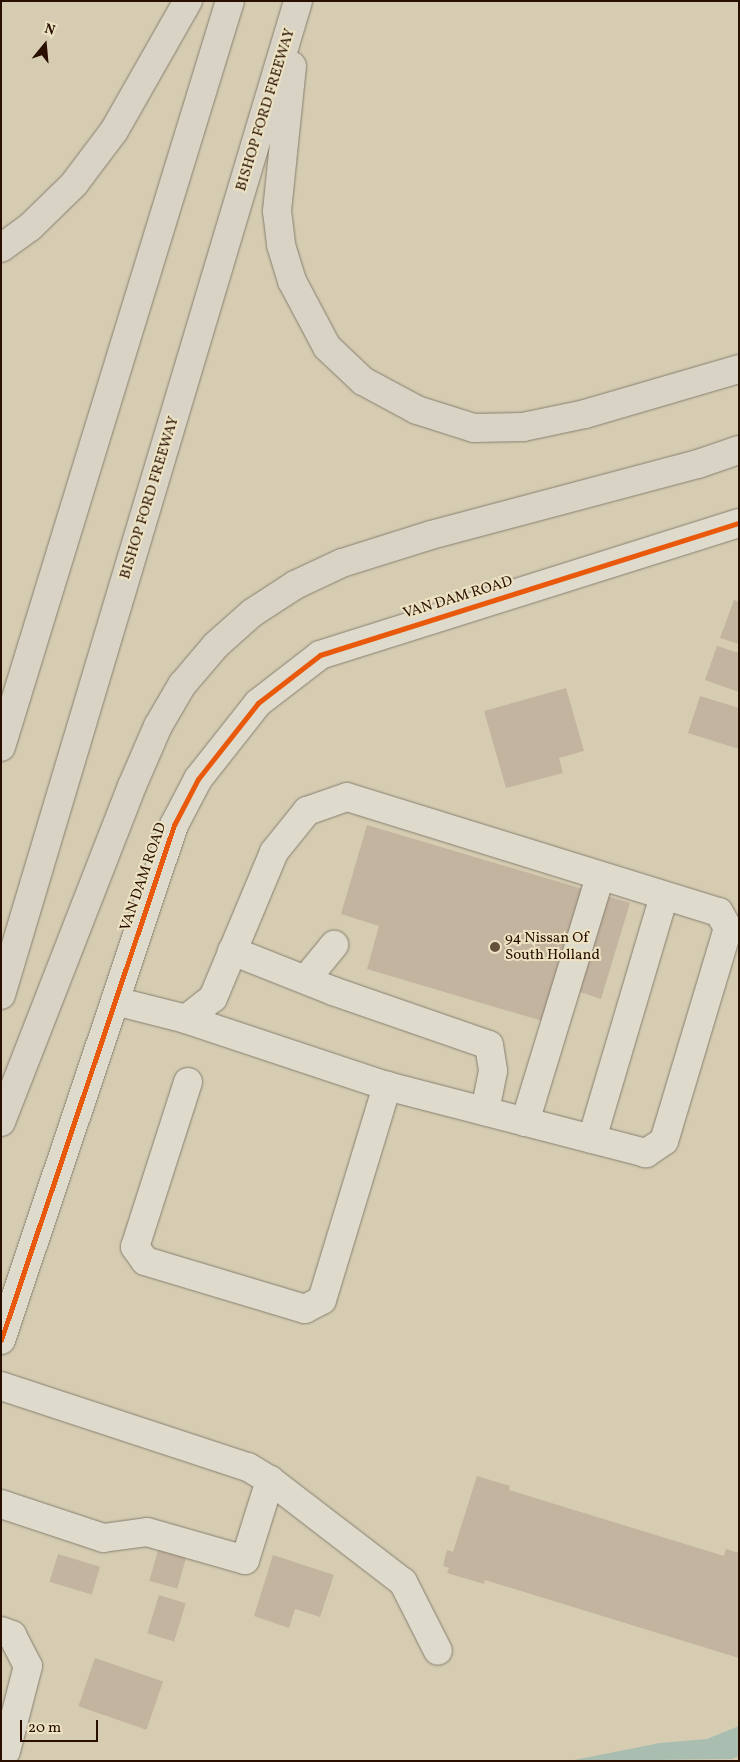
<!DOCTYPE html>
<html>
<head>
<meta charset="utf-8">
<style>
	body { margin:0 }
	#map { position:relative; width:740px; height:1762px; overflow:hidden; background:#d5ccb2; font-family:Vollkorn,serif }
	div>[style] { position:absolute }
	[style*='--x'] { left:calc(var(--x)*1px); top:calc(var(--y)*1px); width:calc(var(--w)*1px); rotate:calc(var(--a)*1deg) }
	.water>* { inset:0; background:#aabdb1 }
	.building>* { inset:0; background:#c3b49f; transform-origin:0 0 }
	.roads { filter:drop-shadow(0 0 1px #877f6f) drop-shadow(0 0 1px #877f6f) }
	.minor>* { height:28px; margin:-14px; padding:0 14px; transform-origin:14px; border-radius:14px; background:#dedacc }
	.highway>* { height:28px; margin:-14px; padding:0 14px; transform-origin:14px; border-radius:14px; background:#d8d3c4 }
	.cycleway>* { height:5px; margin:-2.5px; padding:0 2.5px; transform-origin:2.5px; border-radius:2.5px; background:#e8590c }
	.dots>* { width:14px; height:14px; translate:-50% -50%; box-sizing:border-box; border:2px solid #ede3c3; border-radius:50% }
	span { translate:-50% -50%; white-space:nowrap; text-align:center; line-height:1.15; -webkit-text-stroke:4px #ede3c3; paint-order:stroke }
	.street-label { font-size:15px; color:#280f00 }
	.poi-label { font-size:15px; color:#280f00 }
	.left { translate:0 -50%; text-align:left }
	.frame { position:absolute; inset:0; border:2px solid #280f00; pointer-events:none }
	.north { position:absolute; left:20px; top:20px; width:50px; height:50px; -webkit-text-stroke:4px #ede3c3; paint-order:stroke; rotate:17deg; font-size:14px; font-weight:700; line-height:20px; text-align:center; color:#280f00 }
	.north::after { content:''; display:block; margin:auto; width:18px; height:22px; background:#280f00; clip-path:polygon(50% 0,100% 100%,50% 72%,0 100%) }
	.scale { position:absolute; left:20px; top:1720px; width:78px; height:22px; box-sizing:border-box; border:2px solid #280f00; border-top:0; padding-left:6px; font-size:15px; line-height:18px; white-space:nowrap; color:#280f00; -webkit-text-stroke:4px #ede3c3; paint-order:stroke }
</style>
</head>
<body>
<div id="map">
	<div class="water">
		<i style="clip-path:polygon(739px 1726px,739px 1756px,732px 1759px,569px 1761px,660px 1743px,707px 1739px)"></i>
	</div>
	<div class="building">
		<i style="clip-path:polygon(734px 600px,739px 602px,739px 644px,720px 638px)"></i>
		<i style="clip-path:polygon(717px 646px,739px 653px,739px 692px,705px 680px)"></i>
		<i style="clip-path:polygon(566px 688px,584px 751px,559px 758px,563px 773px,506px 788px,484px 711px)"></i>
		<i style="clip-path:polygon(700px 696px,739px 708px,739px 749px,688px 733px)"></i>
		<i style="clip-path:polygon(367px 825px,630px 903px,601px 999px,577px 991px,566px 1028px,367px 969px,379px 926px,341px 914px)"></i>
		<i style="clip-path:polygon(477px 1476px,510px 1486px,509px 1490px,724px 1556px,726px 1549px,739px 1553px,739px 1658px,485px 1580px,484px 1584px,447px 1573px,449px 1568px,443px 1566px,447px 1550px,453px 1552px)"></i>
		<i style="left:159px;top:1547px;width:29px;height:35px;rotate:16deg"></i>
		<i style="left:58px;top:1554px;width:44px;height:29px;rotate:17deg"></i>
		<i style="clip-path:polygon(273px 1555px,334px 1575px,320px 1617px,295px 1609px,289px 1628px,254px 1616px)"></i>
		<i style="left:159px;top:1595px;width:28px;height:40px;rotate:17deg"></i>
		<i style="left:95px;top:1658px;width:72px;height:51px;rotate:19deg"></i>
	</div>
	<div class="roads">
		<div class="minor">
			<i style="--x:232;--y:951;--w:109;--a:21.6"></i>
			<i style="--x:333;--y:991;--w:165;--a:19.1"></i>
			<i style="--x:489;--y:1045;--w:26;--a:81"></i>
			<i style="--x:493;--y:1071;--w:41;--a:101.3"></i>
			<i style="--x:307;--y:978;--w:43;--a:-50.7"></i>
			<i style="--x:115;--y:1001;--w:73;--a:14.2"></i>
			<i style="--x:186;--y:1019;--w:34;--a:-38"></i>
			<i style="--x:213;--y:998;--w:158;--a:-67.3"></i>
			<i style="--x:274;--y:852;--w:53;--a:-51.2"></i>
			<i style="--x:307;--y:811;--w:42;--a:-19.3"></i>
			<i style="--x:347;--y:797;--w:389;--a:17.2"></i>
			<i style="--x:719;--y:912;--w:18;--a:61"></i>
			<i style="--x:728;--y:928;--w:222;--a:106.7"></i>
			<i style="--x:664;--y:1141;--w:22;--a:146"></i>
			<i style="--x:646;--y:1153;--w:268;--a:-165.5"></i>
			<i style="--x:387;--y:1086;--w:212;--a:-161.6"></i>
			<i style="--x:188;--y:1082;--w:173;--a:107.8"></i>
			<i style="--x:135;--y:1247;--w:17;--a:54"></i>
			<i style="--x:145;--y:1261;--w:167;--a:16.7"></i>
			<i style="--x:305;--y:1309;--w:19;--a:-28"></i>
			<i style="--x:322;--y:1300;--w:224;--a:-73.1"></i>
			<i style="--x:525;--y:1122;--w:257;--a:-73"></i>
			<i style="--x:592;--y:1139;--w:253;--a:-73.5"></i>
			<i style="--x:1;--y:1340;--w:543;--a:-71.43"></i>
			<i style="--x:174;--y:825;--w:52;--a:-62.4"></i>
			<i style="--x:198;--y:779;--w:97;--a:-51.7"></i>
			<i style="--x:258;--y:703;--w:78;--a:-37.7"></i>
			<i style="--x:320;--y:655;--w:439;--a:-17.5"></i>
			<i style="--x:1;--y:1386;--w:260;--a:18.2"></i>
			<i style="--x:248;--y:1467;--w:26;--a:31"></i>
			<i style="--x:270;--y:1480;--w:168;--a:37.5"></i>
			<i style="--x:403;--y:1582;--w:77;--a:63.1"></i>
			<i style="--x:1;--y:1504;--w:108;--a:18.4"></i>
			<i style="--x:103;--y:1538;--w:44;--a:-7.8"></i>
			<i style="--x:147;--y:1532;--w:102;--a:15.9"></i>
			<i style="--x:245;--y:1560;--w:84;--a:-72.6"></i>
			<i style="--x:1;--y:1631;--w:12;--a:20"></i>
			<i style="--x:12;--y:1635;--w:35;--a:63"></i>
			<i style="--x:28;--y:1666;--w:88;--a:104.5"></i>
		</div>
		<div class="highway">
			<i style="--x:292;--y:66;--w:146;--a:95.9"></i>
			<i style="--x:277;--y:211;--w:34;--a:83"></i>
			<i style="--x:281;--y:245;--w:38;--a:73"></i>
			<i style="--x:292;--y:281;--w:75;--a:62.1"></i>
			<i style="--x:327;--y:347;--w:50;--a:43.4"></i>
			<i style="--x:363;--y:381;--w:61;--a:28.2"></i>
			<i style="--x:417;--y:410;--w:60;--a:17.5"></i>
			<i style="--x:474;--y:428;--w:49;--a:-1.2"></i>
			<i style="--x:523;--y:427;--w:63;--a:-11.8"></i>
			<i style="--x:585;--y:414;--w:160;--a:-16.3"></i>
			<i style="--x:1;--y:248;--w:36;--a:-36"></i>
			<i style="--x:30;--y:227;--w:62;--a:-44.3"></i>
			<i style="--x:74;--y:184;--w:66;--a:-53"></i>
			<i style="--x:114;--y:131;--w:150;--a:-60.4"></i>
			<i style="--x:1;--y:747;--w:780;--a:-72.94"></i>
			<i style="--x:1;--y:995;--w:1037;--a:-73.36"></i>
			<i style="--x:1;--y:1122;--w:361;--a:-68.7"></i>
			<i style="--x:132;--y:786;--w:65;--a:-66.6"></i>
			<i style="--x:158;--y:726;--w:48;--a:-59.7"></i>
			<i style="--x:182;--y:685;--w:52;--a:-49.6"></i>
			<i style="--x:216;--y:645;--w:48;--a:-41.6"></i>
			<i style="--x:252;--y:613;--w:51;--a:-33.1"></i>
			<i style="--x:295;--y:585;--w:52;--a:-25.1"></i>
			<i style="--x:342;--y:563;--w:93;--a:-17.5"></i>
			<i style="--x:431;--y:535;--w:276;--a:-14.9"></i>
			<i style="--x:698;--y:464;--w:43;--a:-18.9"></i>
		</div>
	</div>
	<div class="cycleway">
		<i style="--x:1;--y:1340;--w:543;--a:-71.43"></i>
		<i style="--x:174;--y:825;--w:52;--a:-62.4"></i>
		<i style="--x:198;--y:779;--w:97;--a:-51.7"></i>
		<i style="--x:258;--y:703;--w:78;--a:-37.7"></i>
		<i style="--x:320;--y:655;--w:439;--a:-17.5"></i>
	</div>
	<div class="dots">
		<i style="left:495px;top:947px;background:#65513e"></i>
	</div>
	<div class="street-label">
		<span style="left:266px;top:110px;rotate:-73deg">BISHOP FORD FREEWAY</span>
		<span style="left:150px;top:498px;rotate:-73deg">BISHOP FORD FREEWAY</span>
		<span style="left:458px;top:598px;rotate:-17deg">VAN DAM ROAD</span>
		<span style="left:144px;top:877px;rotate:-71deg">VAN DAM ROAD</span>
	</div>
	<div class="poi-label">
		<span class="left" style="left:505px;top:947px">94 Nissan Of<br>South Holland</span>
	</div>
	<div class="frame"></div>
	<div class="north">N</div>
	<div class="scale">20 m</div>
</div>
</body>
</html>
